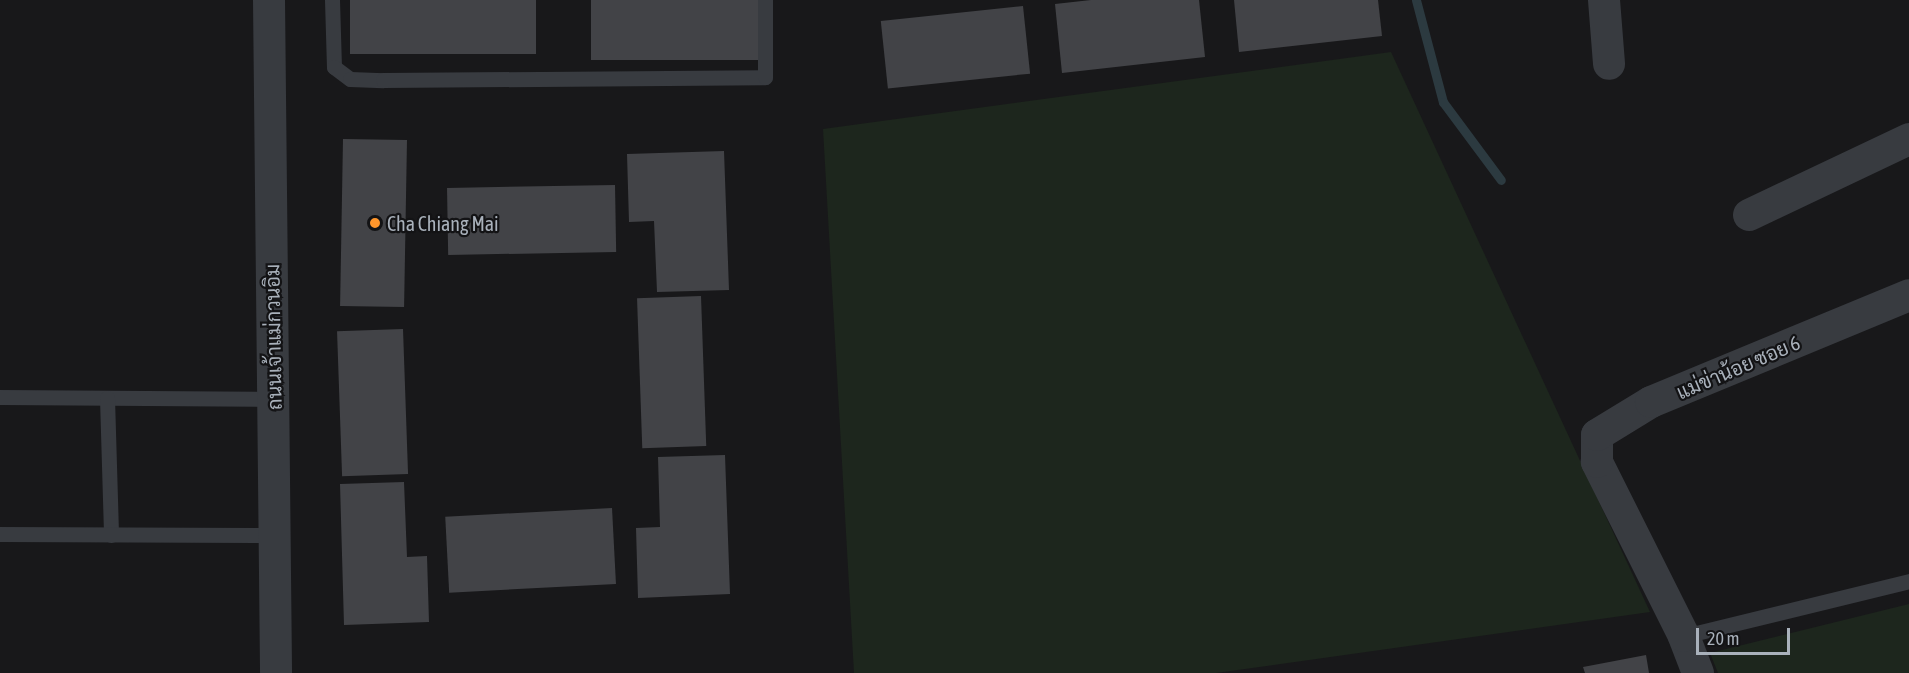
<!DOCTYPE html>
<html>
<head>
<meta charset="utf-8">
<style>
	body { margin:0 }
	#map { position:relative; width:1909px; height:673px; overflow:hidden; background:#18181a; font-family:"Asap Condensed",Sarabun,sans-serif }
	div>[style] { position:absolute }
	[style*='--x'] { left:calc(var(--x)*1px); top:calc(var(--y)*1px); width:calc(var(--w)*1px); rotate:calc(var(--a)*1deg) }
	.green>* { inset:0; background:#1d261d }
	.stream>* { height:9px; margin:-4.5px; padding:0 4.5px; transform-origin:4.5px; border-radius:4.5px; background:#2c3a40 }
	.building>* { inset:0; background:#424347; transform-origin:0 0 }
	.lane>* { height:15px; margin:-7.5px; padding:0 7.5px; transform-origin:7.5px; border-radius:7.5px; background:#383b40 }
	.street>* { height:32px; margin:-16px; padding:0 16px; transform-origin:16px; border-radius:16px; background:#383b40 }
	.dots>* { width:16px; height:16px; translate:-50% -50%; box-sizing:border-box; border:3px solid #131315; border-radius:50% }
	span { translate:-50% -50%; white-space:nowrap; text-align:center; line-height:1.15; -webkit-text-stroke:4.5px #131315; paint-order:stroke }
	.poi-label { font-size:20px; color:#a9b1bb }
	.left { translate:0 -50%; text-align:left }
	.street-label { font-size:20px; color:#a9b1bb }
	.scale { position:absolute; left:1696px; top:628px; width:94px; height:27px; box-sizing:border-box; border:3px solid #a9b1bb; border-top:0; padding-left:8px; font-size:18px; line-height:21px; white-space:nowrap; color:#a9b1bb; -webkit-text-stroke:4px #131315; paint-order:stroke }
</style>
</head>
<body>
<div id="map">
	<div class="green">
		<i style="clip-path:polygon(1391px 52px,1650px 612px,1216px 673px,854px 673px,823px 129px)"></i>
		<i style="clip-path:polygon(1909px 604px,1909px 673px,1718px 673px,1710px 653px)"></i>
	</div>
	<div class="stream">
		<i style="--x:1416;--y:0;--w:106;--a:75.2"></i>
		<i style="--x:1443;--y:102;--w:97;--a:53.4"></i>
	</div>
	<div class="building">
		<i style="left:350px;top:0;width:186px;height:54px"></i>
		<i style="left:591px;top:0;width:171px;height:60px"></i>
		<i style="clip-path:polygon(1091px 0,1199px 0,1205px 57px,1062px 73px,1055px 4px)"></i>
		<i style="clip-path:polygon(1234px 0,1378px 0,1382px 36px,1239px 52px)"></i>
		<i style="left:1023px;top:6px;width:68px;height:143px;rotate:84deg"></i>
		<i style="left:343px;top:139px;width:64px;height:167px;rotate:1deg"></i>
		<i style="clip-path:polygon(724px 151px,729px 290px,657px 292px,654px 221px,629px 222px,627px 154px)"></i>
		<i style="left:615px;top:185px;width:67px;height:168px;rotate:89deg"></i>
		<i style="left:701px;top:296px;width:150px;height:64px;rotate:88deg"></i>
		<i style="left:403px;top:329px;width:145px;height:66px;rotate:88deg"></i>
		<i style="clip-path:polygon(725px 455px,730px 594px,638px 598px,636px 528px,660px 527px,658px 457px)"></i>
		<i style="clip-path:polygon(404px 482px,407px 557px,427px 556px,429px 622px,344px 625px,340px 484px)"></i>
		<i style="left:612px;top:508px;width:76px;height:167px;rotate:87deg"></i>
		<i style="clip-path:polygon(1646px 655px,1649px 673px,1585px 673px,1583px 667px)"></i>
	</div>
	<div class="lane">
		<i style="--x:332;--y:0;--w:67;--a:88.3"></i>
		<i style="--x:334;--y:67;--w:20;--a:37"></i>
		<i style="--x:350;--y:79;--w:33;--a:2"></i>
		<i style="--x:383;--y:80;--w:382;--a:-0.4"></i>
		<i style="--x:765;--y:77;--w:77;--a:-90"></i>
		<i style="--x:0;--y:397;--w:273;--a:0.4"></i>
		<i style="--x:107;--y:398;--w:137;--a:88.3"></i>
		<i style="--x:0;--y:534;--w:275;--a:0.2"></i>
		<i style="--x:1684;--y:636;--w:232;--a:-13.7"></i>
	</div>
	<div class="street">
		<i style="--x:269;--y:0;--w:673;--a:89.4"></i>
		<i style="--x:1604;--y:0;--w:64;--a:85.5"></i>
		<i style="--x:1749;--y:215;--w:177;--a:-25.4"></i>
		<i style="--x:1698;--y:673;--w:40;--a:-111"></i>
		<i style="--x:1684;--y:636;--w:195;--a:-116.6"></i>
		<i style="--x:1597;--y:462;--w:27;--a:-90"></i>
		<i style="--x:1597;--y:435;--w:63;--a:-31.4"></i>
		<i style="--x:1651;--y:402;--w:279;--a:-22.5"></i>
	</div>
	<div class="dots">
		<i style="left:375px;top:223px;background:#ff962b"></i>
	</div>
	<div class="poi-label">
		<span class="left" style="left:387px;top:223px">Cha Chiang Mai</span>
	</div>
	<div class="street-label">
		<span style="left:273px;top:337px;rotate:-91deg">ถนนเจ้าแม่กวนอิม</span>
		<span style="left:1738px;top:367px;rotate:-23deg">แม่ข่าน้อย ซอย 6</span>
	</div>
	<div class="scale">20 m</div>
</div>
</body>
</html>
